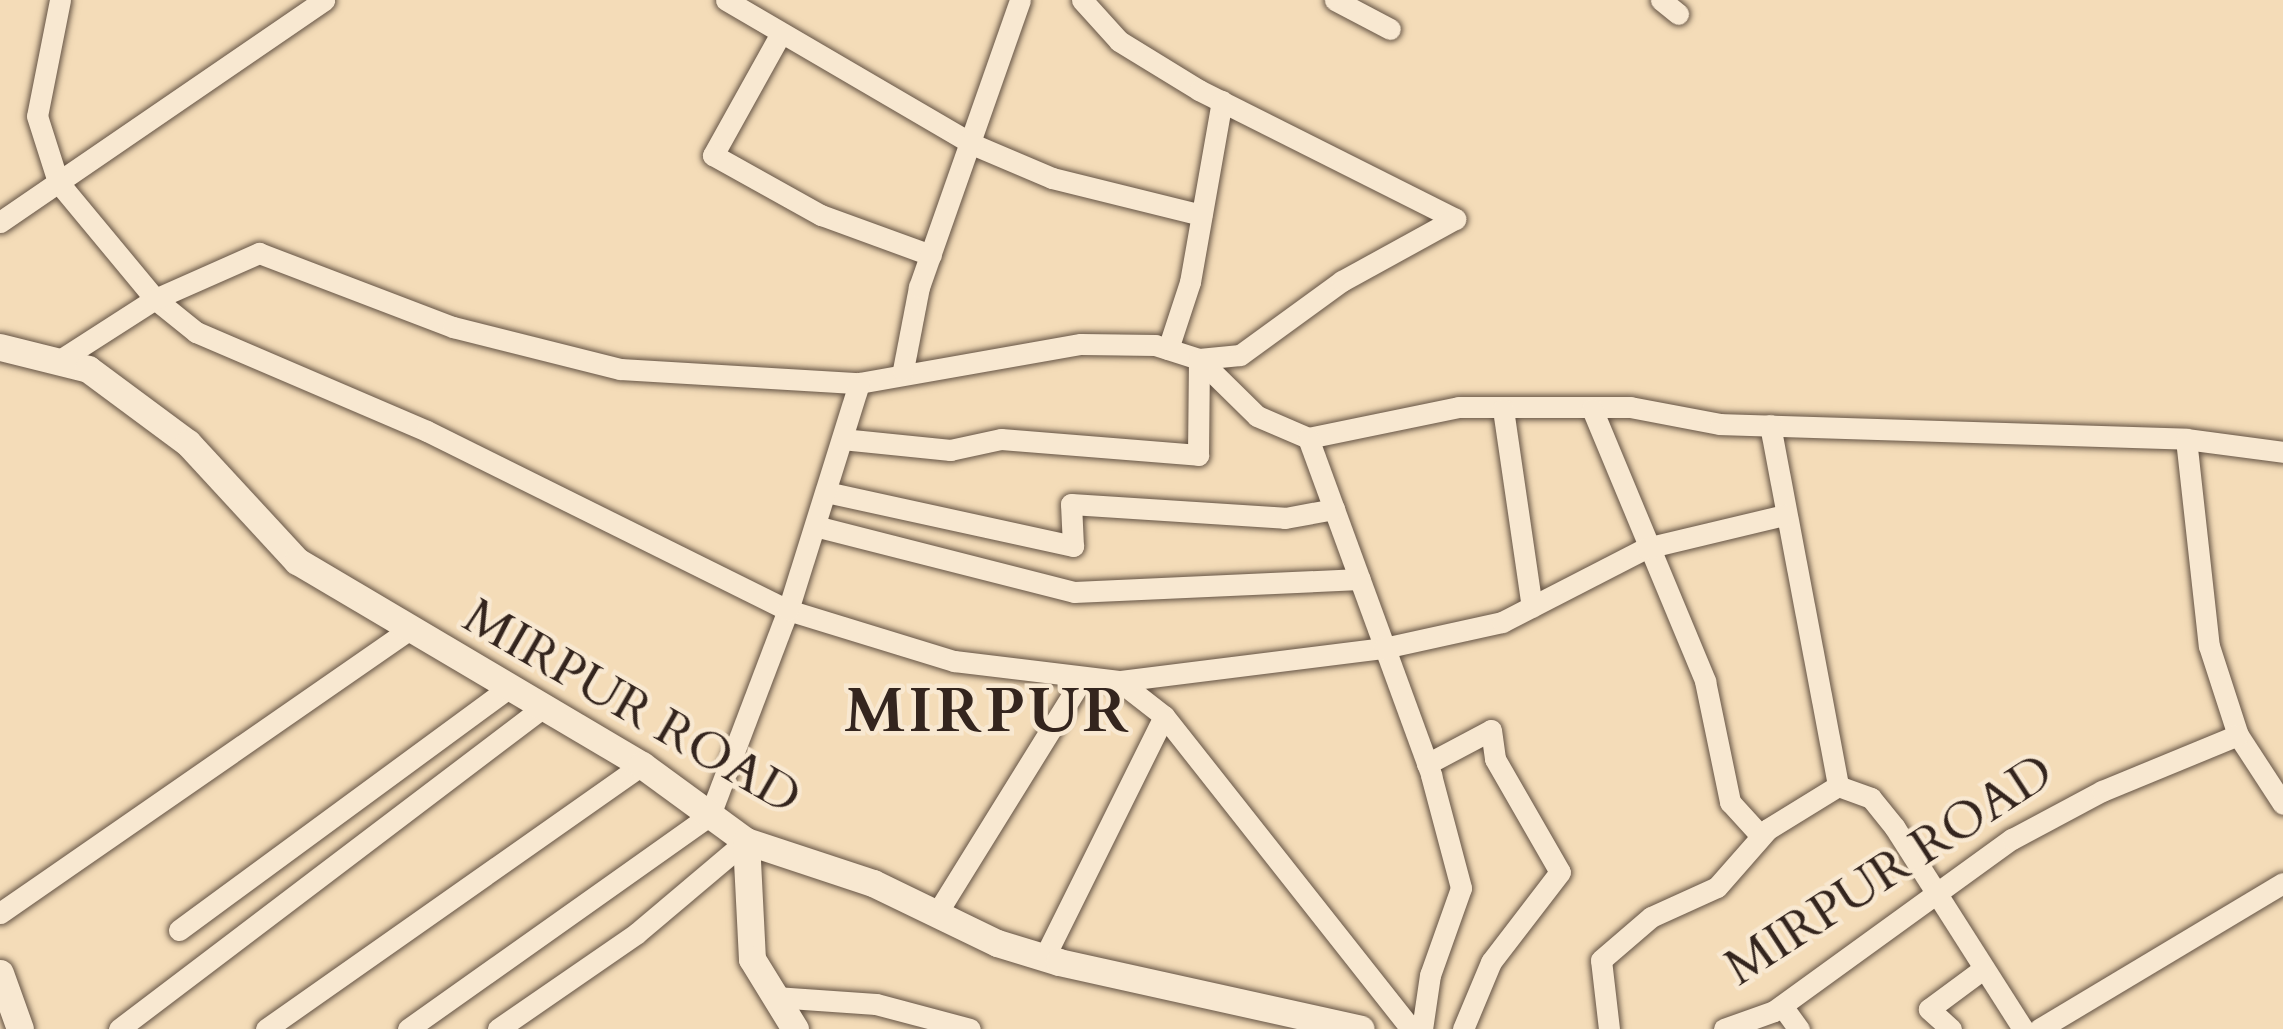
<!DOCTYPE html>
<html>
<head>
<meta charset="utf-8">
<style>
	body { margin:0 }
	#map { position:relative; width:2283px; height:1029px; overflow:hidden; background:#f4dcb8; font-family:Cardo,serif }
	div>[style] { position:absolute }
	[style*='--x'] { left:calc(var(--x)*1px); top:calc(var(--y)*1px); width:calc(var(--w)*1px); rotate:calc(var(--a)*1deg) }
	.roads { filter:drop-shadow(0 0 3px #645344) drop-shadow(0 0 3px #645344) }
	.minor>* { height:21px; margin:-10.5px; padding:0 10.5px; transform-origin:10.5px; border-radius:10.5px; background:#f8e8d1 }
	.tertiary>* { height:27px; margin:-13.5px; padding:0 13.5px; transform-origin:13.5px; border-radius:13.5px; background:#f8e8d1 }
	span { translate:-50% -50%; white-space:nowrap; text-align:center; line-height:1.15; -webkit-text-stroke:9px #f8e8d1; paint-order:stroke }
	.street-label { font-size:51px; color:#34251e }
	.district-label { font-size:63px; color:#34251e; font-weight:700; letter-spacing:3px }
</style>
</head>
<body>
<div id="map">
	<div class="roads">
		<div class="minor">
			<i style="--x:60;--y:0;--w:118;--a:101.2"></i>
			<i style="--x:37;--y:116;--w:69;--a:72.3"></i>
			<i style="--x:58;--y:182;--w:152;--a:50.3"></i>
			<i style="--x:155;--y:299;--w:53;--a:38.8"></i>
			<i style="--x:196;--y:332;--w:251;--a:23.2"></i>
			<i style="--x:427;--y:431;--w:403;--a:26.4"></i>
			<i style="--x:788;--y:610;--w:174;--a:17.1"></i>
			<i style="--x:954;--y:661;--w:166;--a:6.9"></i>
			<i style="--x:1119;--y:681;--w:57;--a:37.9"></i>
			<i style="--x:1164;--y:716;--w:399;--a:51.7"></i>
			<i style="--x:726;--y:0;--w:285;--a:30.3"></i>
			<i style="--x:972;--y:144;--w:87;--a:23"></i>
			<i style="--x:1052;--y:178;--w:154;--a:13.9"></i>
			<i style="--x:1082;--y:0;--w:55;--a:47.9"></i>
			<i style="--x:1119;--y:41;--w:94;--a:31.5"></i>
			<i style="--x:1199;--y:90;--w:287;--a:26.7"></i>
			<i style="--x:1335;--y:0;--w:62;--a:27.8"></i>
			<i style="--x:1661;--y:0;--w:22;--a:39"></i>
			<i style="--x:781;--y:33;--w:140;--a:119.1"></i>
			<i style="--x:713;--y:155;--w:124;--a:29.1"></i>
			<i style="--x:821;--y:215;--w:117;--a:20"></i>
			<i style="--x:0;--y:222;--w:393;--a:-34.4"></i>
			<i style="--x:1168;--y:349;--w:71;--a:-71.8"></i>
			<i style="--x:1190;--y:282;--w:184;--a:-80"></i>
			<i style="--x:63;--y:358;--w:109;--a:-32.7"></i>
			<i style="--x:155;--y:299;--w:114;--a:-23.9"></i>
			<i style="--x:259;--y:253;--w:208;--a:20.9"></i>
			<i style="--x:453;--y:327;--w:172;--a:14.1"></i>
			<i style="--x:620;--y:369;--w:239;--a:3.4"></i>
			<i style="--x:859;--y:383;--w:225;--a:-10"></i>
			<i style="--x:1081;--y:344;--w:74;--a:0.8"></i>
			<i style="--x:1155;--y:345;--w:46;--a:17.7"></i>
			<i style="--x:1199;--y:359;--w:81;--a:44.5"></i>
			<i style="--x:1257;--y:416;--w:56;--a:23.3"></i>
			<i style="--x:1308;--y:438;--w:154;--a:-11.6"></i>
			<i style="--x:1459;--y:407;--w:171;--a:0"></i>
			<i style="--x:1630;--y:407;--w:92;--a:10.7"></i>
			<i style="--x:1720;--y:424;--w:466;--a:1.8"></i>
			<i style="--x:2186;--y:439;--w:208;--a:83.7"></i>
			<i style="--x:2209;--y:646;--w:94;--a:72"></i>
			<i style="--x:2238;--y:735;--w:82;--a:56.9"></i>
			<i style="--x:903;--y:370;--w:85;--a:-79.1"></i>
			<i style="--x:919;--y:287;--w:304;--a:-70.6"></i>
			<i style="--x:1503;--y:409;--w:200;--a:81.7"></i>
			<i style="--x:1592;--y:409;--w:295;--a:67.4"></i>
			<i style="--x:1705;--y:681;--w:124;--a:78.3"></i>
			<i style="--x:1730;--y:802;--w:46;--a:47.6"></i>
			<i style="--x:1770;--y:425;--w:367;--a:79.3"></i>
			<i style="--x:1838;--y:786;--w:35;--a:20"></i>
			<i style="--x:1871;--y:798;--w:38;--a:51"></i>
			<i style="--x:1895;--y:828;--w:238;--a:57.5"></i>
			<i style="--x:1308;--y:438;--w:359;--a:69.9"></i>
			<i style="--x:1431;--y:775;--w:117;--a:75.1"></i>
			<i style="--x:1461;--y:888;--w:92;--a:109.6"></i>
			<i style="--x:1430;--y:975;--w:55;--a:98.4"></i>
			<i style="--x:842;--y:439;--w:109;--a:5.8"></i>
			<i style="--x:950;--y:450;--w:52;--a:-12.2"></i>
			<i style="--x:1001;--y:439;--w:198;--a:4.6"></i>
			<i style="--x:1198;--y:455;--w:96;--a:-89.4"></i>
			<i style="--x:1199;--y:359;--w:41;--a:-5.6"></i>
			<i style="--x:1240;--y:355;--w:126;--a:-36"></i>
			<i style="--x:1342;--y:281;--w:129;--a:-28.8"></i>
			<i style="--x:2186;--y:439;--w:98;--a:7.6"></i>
			<i style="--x:826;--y:492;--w:253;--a:12.3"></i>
			<i style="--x:1073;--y:546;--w:42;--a:-92.7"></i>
			<i style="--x:1071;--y:504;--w:214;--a:3.7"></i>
			<i style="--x:1285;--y:518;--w:50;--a:-10.4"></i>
			<i style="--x:815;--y:526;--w:267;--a:14.3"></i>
			<i style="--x:1074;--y:592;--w:286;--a:-2.6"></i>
			<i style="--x:1119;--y:681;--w:267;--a:-7.1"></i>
			<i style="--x:1384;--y:648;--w:121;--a:-12.4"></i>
			<i style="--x:1502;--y:622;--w:162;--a:-27.2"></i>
			<i style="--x:1646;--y:548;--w:142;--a:-13.4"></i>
			<i style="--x:1427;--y:764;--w:72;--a:-28"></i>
			<i style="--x:1491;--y:730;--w:29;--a:82"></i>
			<i style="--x:1495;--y:759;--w:130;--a:60.1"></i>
			<i style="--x:1560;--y:872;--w:113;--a:127.5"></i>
			<i style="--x:1491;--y:962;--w:73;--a:112.7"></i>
			<i style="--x:0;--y:913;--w:495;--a:-34.7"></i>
			<i style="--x:937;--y:913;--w:275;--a:-58.2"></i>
			<i style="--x:179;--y:930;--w:408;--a:-36.3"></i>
			<i style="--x:1044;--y:958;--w:270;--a:-63.6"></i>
			<i style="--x:775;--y:997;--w:101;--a:4"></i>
			<i style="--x:876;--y:1004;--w:97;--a:14.9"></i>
			<i style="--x:1782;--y:1006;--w:29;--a:54"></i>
			<i style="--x:119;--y:1029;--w:531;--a:-37.19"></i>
			<i style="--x:266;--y:1029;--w:459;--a:-35.1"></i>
			<i style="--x:408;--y:1029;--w:370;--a:-35.3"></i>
			<i style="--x:710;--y:815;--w:219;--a:-69.2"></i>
			<i style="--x:788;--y:610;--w:238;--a:-72.6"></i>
			<i style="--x:498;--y:1029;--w:169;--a:-34.6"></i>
			<i style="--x:637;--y:933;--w:143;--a:-40.2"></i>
			<i style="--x:1609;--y:1029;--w:69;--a:-96.6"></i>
			<i style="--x:1601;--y:960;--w:66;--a:-40.7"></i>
			<i style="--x:1651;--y:917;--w:72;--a:-24.4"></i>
			<i style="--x:1717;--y:887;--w:77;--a:-48.7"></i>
			<i style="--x:1768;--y:829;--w:82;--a:-31.6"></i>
			<i style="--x:1724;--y:1029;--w:53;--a:-19.8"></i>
			<i style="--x:1774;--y:1011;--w:294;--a:-35.9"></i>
			<i style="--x:2012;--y:839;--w:102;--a:-28.1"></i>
			<i style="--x:2102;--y:791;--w:147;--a:-22.4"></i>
			<i style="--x:1951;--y:1029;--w:30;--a:-138"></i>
			<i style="--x:1929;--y:1009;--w:67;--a:-36.5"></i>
			<i style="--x:2039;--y:1029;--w:284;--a:-30.9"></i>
		</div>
		<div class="tertiary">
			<i style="--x:0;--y:347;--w:91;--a:14"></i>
			<i style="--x:88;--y:369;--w:124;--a:36.5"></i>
			<i style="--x:188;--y:443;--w:161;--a:47.3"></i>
			<i style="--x:297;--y:561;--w:401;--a:30.6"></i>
			<i style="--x:642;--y:765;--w:129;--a:36.2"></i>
			<i style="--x:746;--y:841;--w:134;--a:18.3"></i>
			<i style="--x:873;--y:883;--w:138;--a:25.8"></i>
			<i style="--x:997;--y:943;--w:65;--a:17"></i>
			<i style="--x:1059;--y:962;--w:309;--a:12.5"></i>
			<i style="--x:746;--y:841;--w:118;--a:87.1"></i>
			<i style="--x:752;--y:959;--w:82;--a:58.4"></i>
			<i style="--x:0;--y:973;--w:59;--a:70.3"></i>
		</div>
	</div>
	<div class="street-label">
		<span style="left:632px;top:707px;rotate:30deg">MIRPUR ROAD</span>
		<span style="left:1889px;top:870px;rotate:-33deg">MIRPUR ROAD</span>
	</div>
	<div class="district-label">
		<span style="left:988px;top:712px">MIRPUR</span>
	</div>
</div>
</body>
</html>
